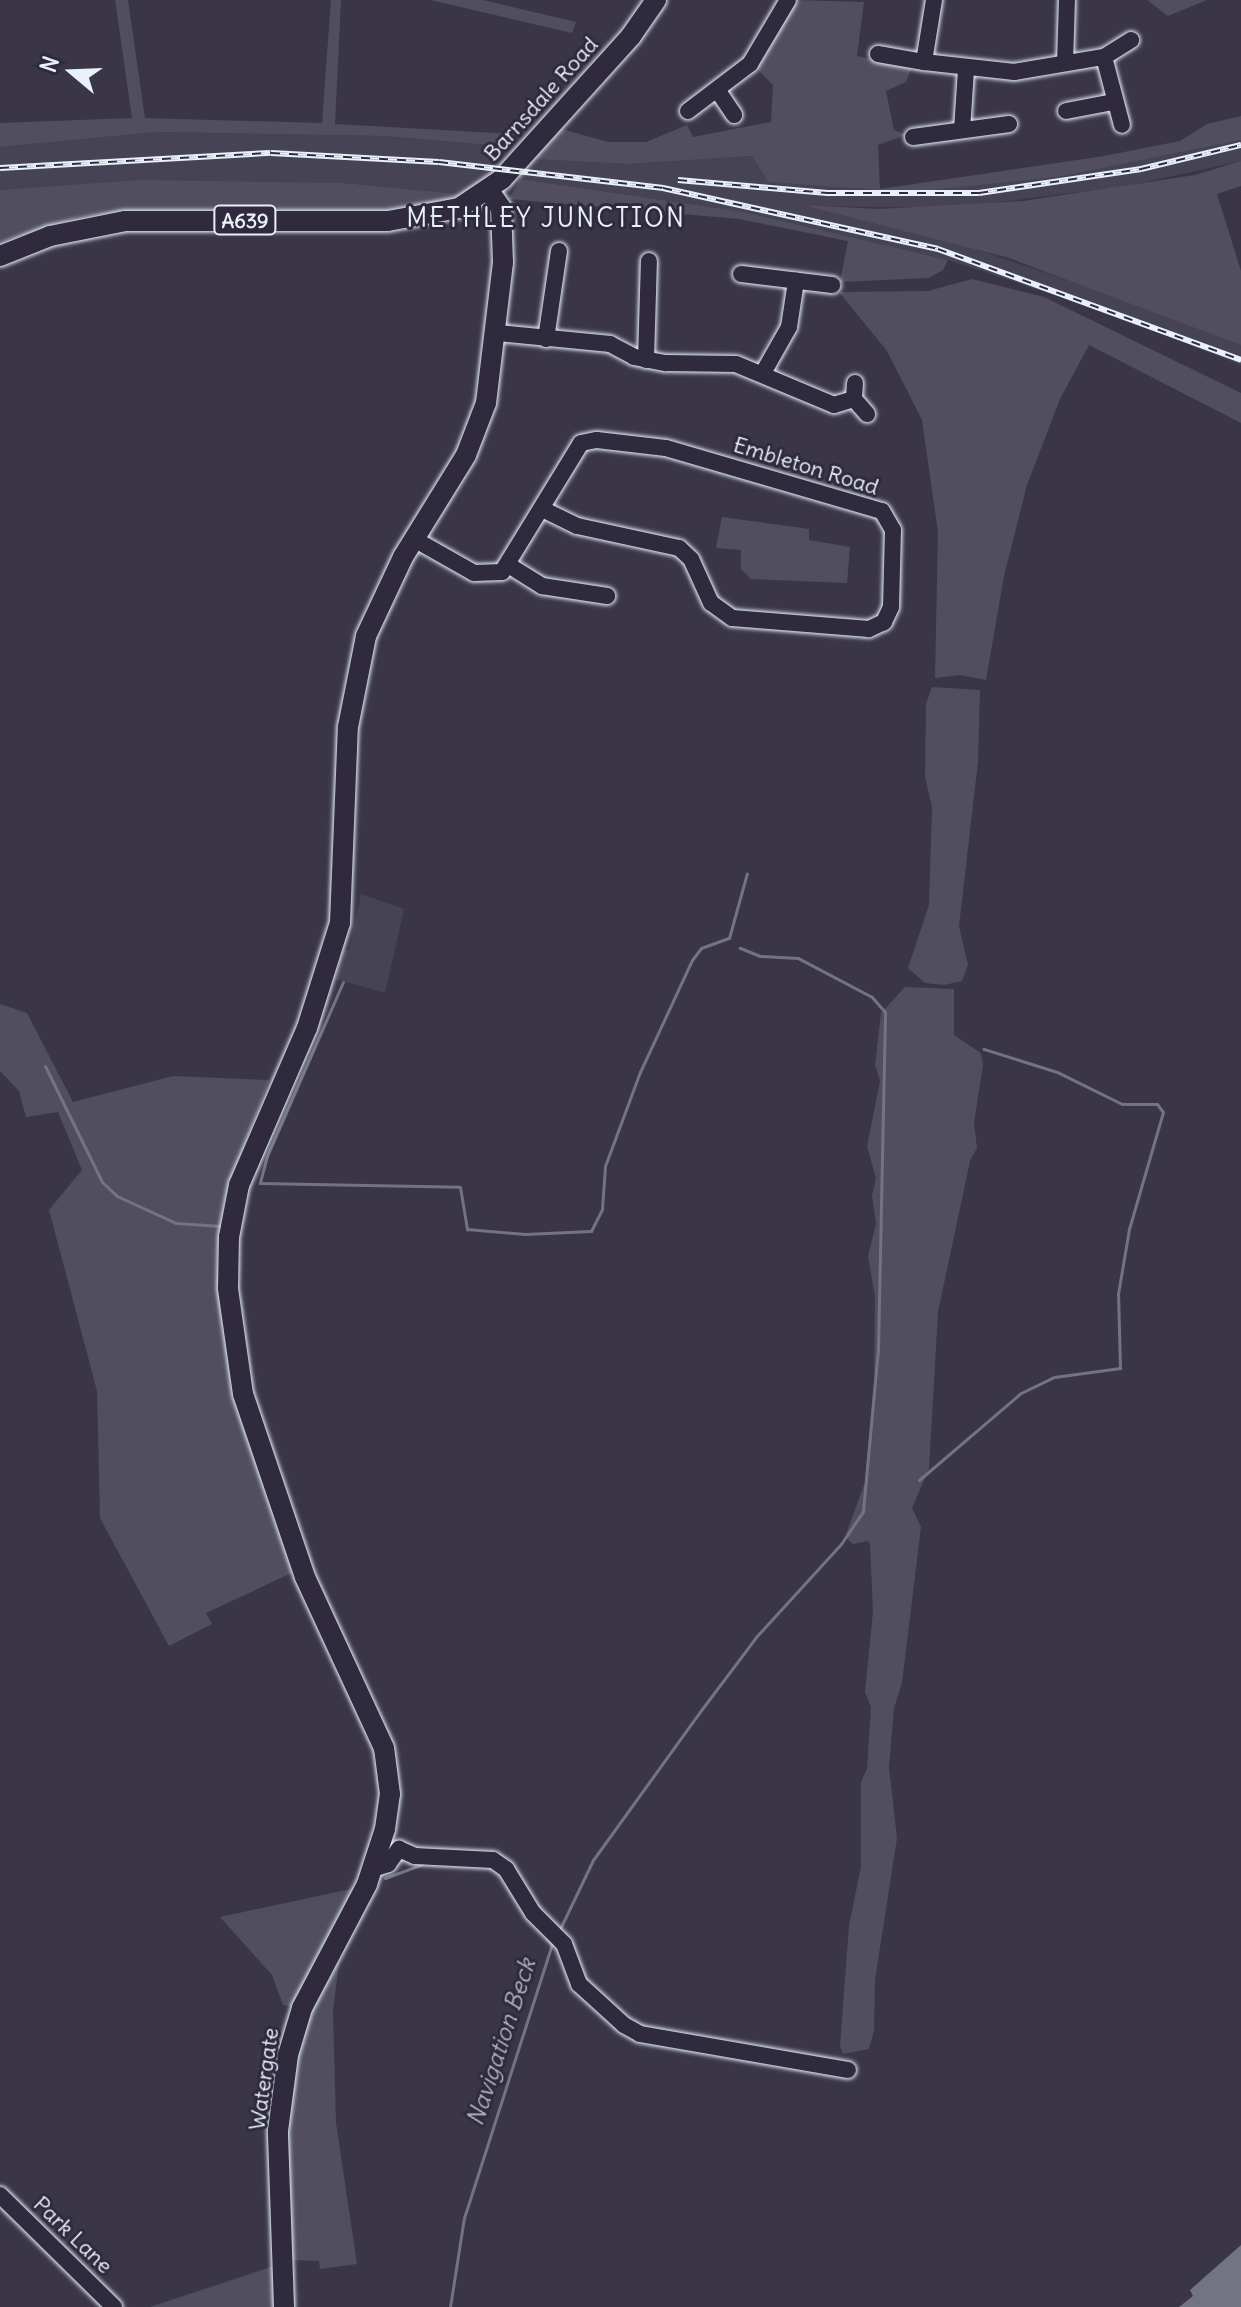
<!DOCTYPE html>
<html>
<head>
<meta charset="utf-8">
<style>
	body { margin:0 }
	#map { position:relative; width:1241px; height:2307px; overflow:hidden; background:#3a3648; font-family:Delius,sans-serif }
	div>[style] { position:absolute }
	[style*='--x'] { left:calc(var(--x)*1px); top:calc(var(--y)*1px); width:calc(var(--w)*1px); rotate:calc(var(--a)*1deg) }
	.built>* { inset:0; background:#464354 }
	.green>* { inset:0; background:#504e5f }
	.water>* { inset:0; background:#737482 }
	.stream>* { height:3px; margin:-1.5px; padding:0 1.5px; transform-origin:1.5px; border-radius:1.5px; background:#737482 }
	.roads { filter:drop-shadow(0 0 2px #e8f1f8) drop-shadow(0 0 2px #e8f1f8) }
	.minor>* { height:16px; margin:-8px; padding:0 8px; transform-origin:8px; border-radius:8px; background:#2f2a3d }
	.major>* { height:20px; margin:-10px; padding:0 10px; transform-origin:10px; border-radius:10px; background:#2f2a3d }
	.rail>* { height:6px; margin-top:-3px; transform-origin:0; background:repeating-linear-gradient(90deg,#2f2a3d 0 9px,#e8f1f8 0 18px); box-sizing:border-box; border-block:2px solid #e8f1f8 }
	span { translate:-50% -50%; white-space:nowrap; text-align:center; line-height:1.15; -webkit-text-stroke:6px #2f2a3d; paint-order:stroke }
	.shield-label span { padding:2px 6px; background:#2f2a3d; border:2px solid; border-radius:6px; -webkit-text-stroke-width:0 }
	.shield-label { font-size:20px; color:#e8f1f8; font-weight:700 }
	.street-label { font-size:22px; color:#e8f1f8 }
	.water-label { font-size:24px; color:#aeb2bd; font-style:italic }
	.quarter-label { font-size:26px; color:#e8f1f8; letter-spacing:2px }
	.north { position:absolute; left:32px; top:32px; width:80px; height:80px; -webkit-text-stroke:6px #2f2a3d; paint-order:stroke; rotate:289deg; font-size:22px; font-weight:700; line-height:32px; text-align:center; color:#e8f1f8 }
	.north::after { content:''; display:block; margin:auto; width:28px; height:36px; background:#e8f1f8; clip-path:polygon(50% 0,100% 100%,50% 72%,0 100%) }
</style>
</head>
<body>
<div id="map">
	<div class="built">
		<i style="clip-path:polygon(157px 132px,382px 136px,502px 146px,498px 170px,458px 194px,344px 183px,0 190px,0 147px)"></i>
		<i style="clip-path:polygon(1241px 140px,1241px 161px,1127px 186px,951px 208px,809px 206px,954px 242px,1115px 296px,1241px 345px,1241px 365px,1109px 313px,948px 260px,744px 212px,520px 179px,519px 174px,531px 159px,628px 164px,752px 156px,768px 182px,923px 191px,1058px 177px)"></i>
		<i style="clip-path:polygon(361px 894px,404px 909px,385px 993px,335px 979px,343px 949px,349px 950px)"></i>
	</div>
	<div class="green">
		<i style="clip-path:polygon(115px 0,128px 0,145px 118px,322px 123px,331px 0,341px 0,335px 124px,516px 134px,502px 146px,382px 136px,157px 132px,0 147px,0 123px,132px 118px)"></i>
		<i style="clip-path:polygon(430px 0,483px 0,576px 22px,572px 33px)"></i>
		<i style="clip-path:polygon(795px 0,864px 2px,857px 56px,912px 67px,906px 82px,886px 91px,894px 130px,906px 135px,878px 145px,880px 189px,1104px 156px,1180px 141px,1207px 124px,1241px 116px,1241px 140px,1058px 177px,923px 191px,896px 191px,768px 182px,752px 156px,628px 164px,531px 159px,558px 128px,608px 142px,646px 142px,687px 125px,693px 137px,771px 122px,773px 85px,756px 68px)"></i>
		<i style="clip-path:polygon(1147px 0,1207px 0,1168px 16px)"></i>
		<i style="clip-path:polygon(1241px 161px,1241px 186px,1217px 194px,1241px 271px,1241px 345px,1009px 258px,803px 205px,878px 209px,1023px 201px,1195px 175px)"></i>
		<i style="clip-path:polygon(493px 170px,498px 170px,461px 197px,391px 213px,125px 211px,78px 217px,0 242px,0 190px,140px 180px,344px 183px,458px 194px)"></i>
		<i style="clip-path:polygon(520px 179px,744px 212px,948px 260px,943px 270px,929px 278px,840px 282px,848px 241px,739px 219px,509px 199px)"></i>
		<i style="clip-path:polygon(972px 279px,1044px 297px,1241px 393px,1241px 423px,1089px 345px,1060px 399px,1027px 485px,1004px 576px,986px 680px,960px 675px,935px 678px,938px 532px,922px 420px,887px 351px,839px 292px,928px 291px)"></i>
		<i style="clip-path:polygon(722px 517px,809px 529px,809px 540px,850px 547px,847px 583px,751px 579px,741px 569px,741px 550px,716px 548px)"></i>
		<i style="clip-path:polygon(932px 687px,980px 690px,978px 762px,959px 926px,968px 965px,962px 981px,944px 985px,925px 983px,908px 968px,929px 905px,932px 807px,925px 777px,926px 704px)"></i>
		<i style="clip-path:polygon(905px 987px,954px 989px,954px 1035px,981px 1053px,983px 1065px,974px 1123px,977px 1148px,970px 1161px,938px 1312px,929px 1469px,912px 1508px,921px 1527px,902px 1683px,894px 1708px,889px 1767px,897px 1838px,875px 1980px,874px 2031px,869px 2049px,843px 2054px,840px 2047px,849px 1925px,861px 1867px,861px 1782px,867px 1769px,871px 1707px,865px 1692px,873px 1611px,870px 1545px,868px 1541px,853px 1544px,845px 1537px,865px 1482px,874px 1380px,875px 1297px,868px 1256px,876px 1224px,872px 1196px,876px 1178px,867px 1147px,880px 1081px,875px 1065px,881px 1013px)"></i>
		<i style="clip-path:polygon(0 1004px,27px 1013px,73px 1102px,173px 1076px,269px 1080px,225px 1197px,217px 1259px,231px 1382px,296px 1571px,206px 1613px,212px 1624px,169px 1646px,100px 1518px,97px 1391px,49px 1210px,82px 1170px,58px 1112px,26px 1117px,19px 1091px,0 1071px)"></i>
		<i style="clip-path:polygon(361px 1879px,295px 2007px,283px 2005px,272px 1975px,220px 1917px,351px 1889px)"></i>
		<i style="clip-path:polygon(335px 1961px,339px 1962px,333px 2011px,336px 2123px,357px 2264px,320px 2269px,319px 2261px,291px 2260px,283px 2148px,299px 2032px)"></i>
		<i style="clip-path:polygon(274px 2266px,276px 2307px,150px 2307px)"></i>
	</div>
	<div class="water">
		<i style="clip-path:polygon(1241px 2245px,1241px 2307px,1179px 2307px,1193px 2296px,1190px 2290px)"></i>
	</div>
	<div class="stream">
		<i style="--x:343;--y:982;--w:190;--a:113.6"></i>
		<i style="--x:267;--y:1156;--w:28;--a:105"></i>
		<i style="--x:260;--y:1183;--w:200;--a:1.1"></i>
		<i style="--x:460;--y:1187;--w:43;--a:80.5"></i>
		<i style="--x:467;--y:1229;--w:58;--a:4.9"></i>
		<i style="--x:525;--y:1234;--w:66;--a:-2.6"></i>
		<i style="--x:591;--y:1231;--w:25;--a:-63"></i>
		<i style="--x:602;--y:1209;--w:43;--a:-86"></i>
		<i style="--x:605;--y:1166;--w:100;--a:-69.6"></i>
		<i style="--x:640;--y:1072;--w:123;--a:-65.1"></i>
		<i style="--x:692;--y:960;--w:15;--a:-53"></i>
		<i style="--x:701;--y:948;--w:30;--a:-20"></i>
		<i style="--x:729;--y:938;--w:67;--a:-74.5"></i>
		<i style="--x:45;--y:1066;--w:129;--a:63.8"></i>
		<i style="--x:102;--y:1182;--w:21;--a:43"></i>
		<i style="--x:117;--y:1196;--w:65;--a:24.6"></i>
		<i style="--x:176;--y:1223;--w:45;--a:3.8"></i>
		<i style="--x:919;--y:1480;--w:134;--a:-40.5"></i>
		<i style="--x:1021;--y:1393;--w:37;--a:-26"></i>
		<i style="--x:1054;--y:1377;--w:67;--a:-7.8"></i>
		<i style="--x:1120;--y:1368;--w:74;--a:-91.5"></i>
		<i style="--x:1118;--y:1294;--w:66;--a:-80.4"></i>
		<i style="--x:1129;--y:1229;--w:122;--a:-73.8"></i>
		<i style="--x:1163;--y:1112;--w:10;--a:-127"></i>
		<i style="--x:1157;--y:1104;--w:35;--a:180"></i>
		<i style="--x:1122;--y:1104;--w:72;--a:-153.8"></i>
		<i style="--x:1057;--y:1072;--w:77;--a:-162.5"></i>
		<i style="--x:385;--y:1878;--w:40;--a:-20.2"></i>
		<i style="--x:559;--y:1931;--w:79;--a:-64.4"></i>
		<i style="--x:593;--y:1860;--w:186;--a:-54.2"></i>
		<i style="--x:702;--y:1709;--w:90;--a:-53.1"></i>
		<i style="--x:756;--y:1637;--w:126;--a:-47.6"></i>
		<i style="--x:841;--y:1544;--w:40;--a:-56"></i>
		<i style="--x:863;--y:1511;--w:163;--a:-84.7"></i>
		<i style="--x:878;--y:1349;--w:337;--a:-88.8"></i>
		<i style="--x:885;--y:1012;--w:20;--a:-131"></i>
		<i style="--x:872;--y:997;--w:84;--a:-152.2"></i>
		<i style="--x:798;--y:958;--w:38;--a:-177"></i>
		<i style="--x:760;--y:956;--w:22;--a:-158"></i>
		<i style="--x:450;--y:2307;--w:90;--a:-81.1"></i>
		<i style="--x:464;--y:2218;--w:288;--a:-72.2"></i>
		<i style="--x:552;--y:1944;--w:8;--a:-130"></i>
	</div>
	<div class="roads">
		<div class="minor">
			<i style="--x:934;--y:0;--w:63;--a:99.2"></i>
			<i style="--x:924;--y:62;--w:91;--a:6.3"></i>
			<i style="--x:1014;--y:72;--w:91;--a:-9.5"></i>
			<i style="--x:1104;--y:57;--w:32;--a:-32"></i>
			<i style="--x:878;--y:54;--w:47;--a:9.9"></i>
			<i style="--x:1104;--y:57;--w:70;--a:75.2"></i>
			<i style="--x:1065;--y:63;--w:63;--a:-88.2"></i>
			<i style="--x:718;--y:91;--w:29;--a:56"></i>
			<i style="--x:688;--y:111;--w:78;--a:-37.2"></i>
			<i style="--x:750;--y:64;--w:74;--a:-59.3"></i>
			<i style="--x:1066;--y:111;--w:48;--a:-10.8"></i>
			<i style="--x:962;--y:130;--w:61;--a:-86.2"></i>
			<i style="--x:913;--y:137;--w:97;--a:-7.7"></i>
			<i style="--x:741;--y:274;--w:92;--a:6.9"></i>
			<i style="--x:498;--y:333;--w:113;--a:5.6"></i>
			<i style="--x:610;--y:344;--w:27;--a:28"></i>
			<i style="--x:634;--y:357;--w:33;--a:11"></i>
			<i style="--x:666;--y:363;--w:70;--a:0.8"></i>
			<i style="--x:736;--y:364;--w:106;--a:22.7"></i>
			<i style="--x:834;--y:405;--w:21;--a:-17"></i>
			<i style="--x:546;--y:339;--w:89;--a:-81.6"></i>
			<i style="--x:646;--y:360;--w:99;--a:-88.3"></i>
			<i style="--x:763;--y:373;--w:53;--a:-60.5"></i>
			<i style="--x:789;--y:327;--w:47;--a:-81.3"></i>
			<i style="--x:855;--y:383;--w:16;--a:94"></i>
			<i style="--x:854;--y:399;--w:20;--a:49"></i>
			<i style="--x:414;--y:539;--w:69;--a:29.5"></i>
			<i style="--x:474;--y:573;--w:28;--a:-2"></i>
			<i style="--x:502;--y:572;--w:151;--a:-58.5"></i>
			<i style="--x:581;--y:443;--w:16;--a:-11"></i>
			<i style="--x:597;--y:440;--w:69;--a:6.6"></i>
			<i style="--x:666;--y:448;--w:225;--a:16.3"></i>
			<i style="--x:882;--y:511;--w:22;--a:60"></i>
			<i style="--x:893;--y:530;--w:77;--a:91.5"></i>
			<i style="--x:891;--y:607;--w:17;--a:115"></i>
			<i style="--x:884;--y:622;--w:17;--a:155"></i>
			<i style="--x:869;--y:629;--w:137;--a:-175.4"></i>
			<i style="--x:732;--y:618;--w:26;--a:-144"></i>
			<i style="--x:711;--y:603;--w:48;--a:-114.4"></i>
			<i style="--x:691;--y:559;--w:16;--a:-137"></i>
			<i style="--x:679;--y:548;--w:104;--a:-167.8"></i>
			<i style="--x:577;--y:526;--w:39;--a:-154"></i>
			<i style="--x:510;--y:566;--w:38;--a:32"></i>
			<i style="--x:542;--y:586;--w:66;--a:8.7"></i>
			<i style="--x:372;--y:1869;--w:17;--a:-17"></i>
			<i style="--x:388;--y:1864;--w:19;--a:-54"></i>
			<i style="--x:399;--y:1849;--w:17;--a:24"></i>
			<i style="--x:415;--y:1856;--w:78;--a:2.9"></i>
			<i style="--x:493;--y:1860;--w:16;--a:35"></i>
			<i style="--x:506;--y:1869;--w:52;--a:58.5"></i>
			<i style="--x:533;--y:1913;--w:44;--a:45"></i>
			<i style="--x:564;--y:1944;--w:43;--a:69.4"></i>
			<i style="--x:579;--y:1984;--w:61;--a:42.3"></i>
			<i style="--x:624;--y:2025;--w:18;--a:29"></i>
			<i style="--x:640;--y:2034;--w:211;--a:9.8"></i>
			<i style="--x:0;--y:2195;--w:160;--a:44.5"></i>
		</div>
		<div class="major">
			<i style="--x:0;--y:256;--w:54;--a:-21.8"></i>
			<i style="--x:50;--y:236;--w:76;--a:-11.3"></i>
			<i style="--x:125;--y:221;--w:263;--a:0"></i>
			<i style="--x:388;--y:221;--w:72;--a:-10.4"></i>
			<i style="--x:459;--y:208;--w:52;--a:-34"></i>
			<i style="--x:502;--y:179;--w:193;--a:-47.9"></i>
			<i style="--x:631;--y:36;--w:44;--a:-55.2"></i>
			<i style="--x:284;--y:2307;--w:176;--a:-92"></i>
			<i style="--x:278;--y:2131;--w:77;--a:-82.5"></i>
			<i style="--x:288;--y:2055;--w:49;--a:-73.4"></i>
			<i style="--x:302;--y:2008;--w:140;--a:-62.3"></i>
			<i style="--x:367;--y:1884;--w:58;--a:-71.9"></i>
			<i style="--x:385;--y:1829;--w:35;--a:-82"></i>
			<i style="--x:390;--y:1794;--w:46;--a:-97.4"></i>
			<i style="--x:384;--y:1748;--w:188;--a:-114.8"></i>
			<i style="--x:305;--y:1577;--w:193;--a:-108.7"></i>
			<i style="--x:243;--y:1394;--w:107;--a:-98.1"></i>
			<i style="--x:228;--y:1288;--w:51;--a:-88.9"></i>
			<i style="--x:229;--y:1237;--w:53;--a:-79.1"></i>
			<i style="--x:239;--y:1185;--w:171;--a:-66.6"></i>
			<i style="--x:307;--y:1028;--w:110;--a:-72.6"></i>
			<i style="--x:340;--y:923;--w:196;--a:-87.7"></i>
			<i style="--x:348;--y:727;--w:93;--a:-78.8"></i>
			<i style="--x:366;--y:636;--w:87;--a:-64.9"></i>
			<i style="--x:403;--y:557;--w:120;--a:-58.3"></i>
			<i style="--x:466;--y:455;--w:56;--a:-69"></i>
			<i style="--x:486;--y:403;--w:142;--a:-83.1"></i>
			<i style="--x:503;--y:262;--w:54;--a:-92.1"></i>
			<i style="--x:501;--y:208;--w:21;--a:-125"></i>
		</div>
	</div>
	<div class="rail">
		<i style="--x:0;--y:168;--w:271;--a:-3.2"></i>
		<i style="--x:271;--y:153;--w:168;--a:3.1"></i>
		<i style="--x:439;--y:162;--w:226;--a:6.6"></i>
		<i style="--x:663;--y:188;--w:282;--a:12.5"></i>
		<i style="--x:938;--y:249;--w:323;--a:20.1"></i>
		<i style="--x:678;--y:180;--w:150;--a:5"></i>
		<i style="--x:827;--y:193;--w:152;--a:0"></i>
		<i style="--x:979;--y:193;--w:164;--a:-8.4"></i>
		<i style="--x:1141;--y:169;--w:103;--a:-13.5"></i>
	</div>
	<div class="shield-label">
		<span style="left:245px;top:220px">A639</span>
	</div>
	<div class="street-label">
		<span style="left:541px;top:99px;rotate:-48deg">Barnsdale Road</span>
		<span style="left:806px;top:466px;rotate:17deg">Embleton Road</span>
		<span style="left:264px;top:2079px;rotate:-82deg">Watergate</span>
		<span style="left:73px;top:2235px;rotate:44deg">Park Lane</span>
	</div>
	<div class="water-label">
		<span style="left:501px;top:2042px;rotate:-72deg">Navigation Beck</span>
	</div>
	<div class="quarter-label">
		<span style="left:546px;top:218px">METHLEY JUNCTION</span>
	</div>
	<div class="north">N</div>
</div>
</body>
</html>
